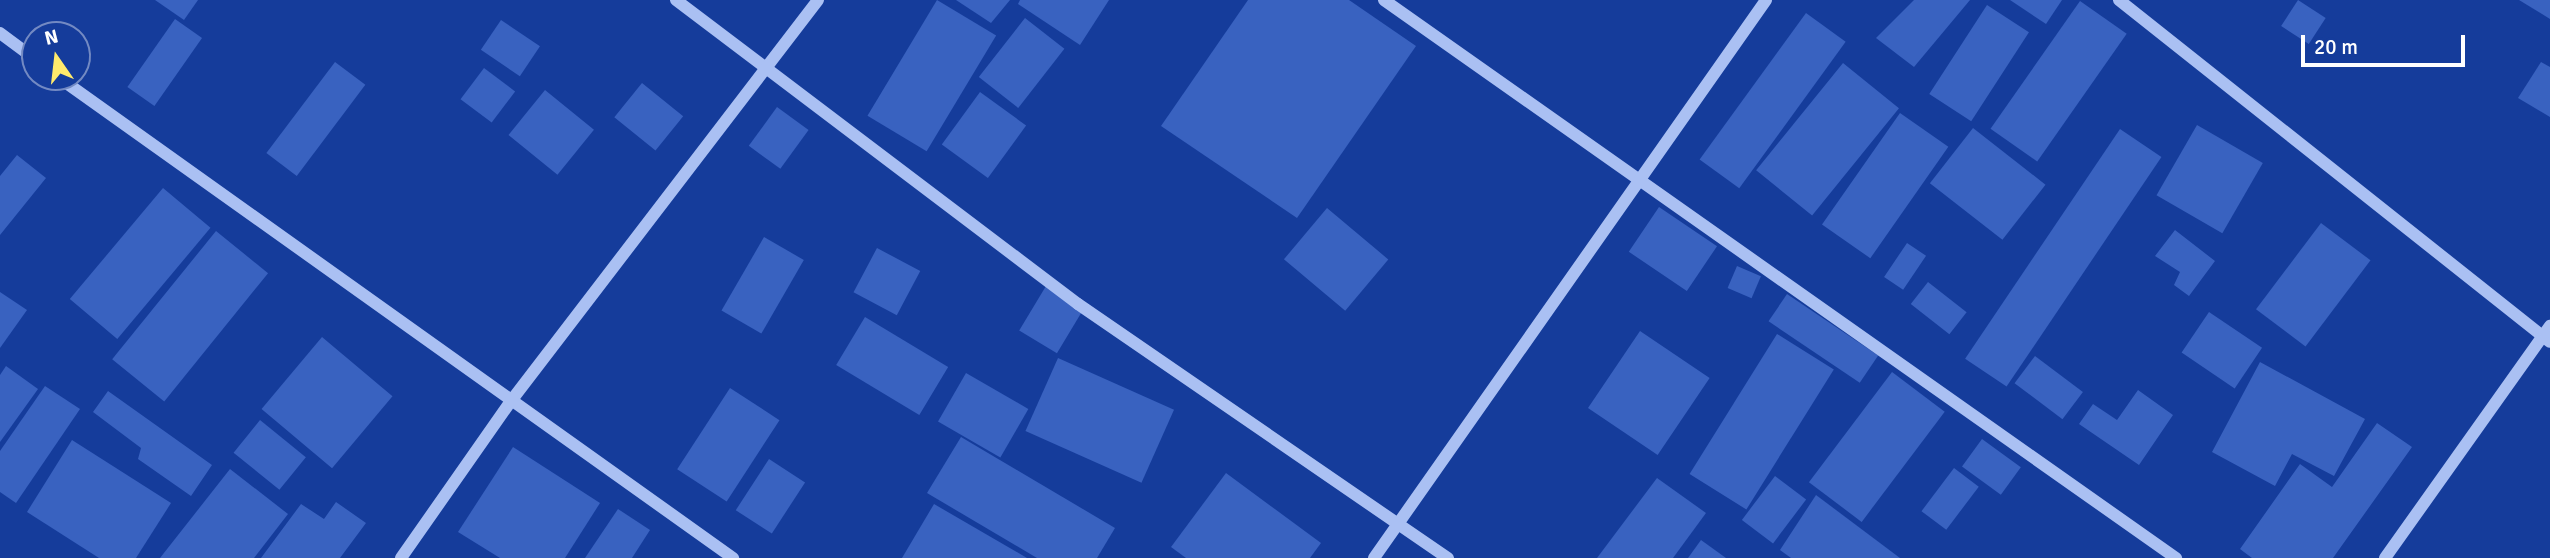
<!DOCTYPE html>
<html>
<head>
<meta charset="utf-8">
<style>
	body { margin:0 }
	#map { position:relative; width:2550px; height:558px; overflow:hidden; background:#153c9b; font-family:Signika,sans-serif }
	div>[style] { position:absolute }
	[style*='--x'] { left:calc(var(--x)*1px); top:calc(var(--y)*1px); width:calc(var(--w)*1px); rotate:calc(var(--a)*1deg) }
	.building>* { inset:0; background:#3962c0; transform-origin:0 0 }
	.minor>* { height:12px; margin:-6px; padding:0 6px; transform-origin:6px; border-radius:6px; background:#aac0f3 }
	span { translate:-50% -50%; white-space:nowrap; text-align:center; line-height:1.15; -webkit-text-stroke:6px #153c9b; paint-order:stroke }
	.north { position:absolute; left:21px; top:21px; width:70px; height:70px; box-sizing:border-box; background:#153c9b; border:2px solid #738ac3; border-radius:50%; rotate:346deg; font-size:19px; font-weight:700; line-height:28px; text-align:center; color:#fff }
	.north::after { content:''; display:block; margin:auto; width:24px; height:32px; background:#ffea6c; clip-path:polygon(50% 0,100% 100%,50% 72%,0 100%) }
	.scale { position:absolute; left:2301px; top:35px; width:164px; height:32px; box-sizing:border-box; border:4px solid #fff; border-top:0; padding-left:9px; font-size:21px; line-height:24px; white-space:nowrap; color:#fff; -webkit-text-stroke:5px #153c9b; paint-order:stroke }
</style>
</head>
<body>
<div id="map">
	<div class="building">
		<i style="clip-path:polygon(155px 0,198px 0,184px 20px)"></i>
		<i style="left:937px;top:0;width:69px;height:135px;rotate:31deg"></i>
		<i style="clip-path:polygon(956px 0,1010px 0,991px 23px)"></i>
		<i style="clip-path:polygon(1020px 0,1109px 0,1080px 45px,1018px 4px)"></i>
		<i style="clip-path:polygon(1248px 0,1349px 0,1416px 46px,1297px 218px,1161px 126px)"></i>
		<i style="clip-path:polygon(1914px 0,1970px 0,1914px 67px,1876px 38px)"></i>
		<i style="clip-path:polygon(2010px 0,2062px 0,2046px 24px)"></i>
		<i style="left:2298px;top:0;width:33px;height:31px;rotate:33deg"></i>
		<i style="clip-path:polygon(2519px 0,2550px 0,2550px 19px)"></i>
		<i style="left:2080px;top:1px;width:57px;height:156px;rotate:35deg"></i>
		<i style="left:1987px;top:5px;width:50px;height:106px;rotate:33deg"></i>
		<i style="left:1806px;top:13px;width:49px;height:181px;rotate:36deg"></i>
		<i style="left:1025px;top:18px;width:50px;height:75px;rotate:38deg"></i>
		<i style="left:175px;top:19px;width:33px;height:83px;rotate:35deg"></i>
		<i style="left:501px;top:20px;width:47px;height:36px;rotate:34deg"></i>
		<i style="left:335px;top:62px;width:38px;height:114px;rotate:37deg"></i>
		<i style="clip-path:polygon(2541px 62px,2550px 67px,2550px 117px,2518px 98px)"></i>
		<i style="left:1843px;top:63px;width:72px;height:138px;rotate:39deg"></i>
		<i style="left:484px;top:68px;width:39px;height:39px;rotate:37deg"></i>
		<i style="left:642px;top:83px;width:53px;height:44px;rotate:39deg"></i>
		<i style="left:545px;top:90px;width:63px;height:58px;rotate:39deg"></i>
		<i style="left:980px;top:92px;width:57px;height:65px;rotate:36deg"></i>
		<i style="left:777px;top:107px;width:39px;height:48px;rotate:36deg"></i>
		<i style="left:1900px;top:113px;width:59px;height:136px;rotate:35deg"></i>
		<i style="left:2197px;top:125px;width:76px;height:81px;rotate:30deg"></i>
		<i style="left:1973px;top:128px;width:92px;height:70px;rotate:38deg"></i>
		<i style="left:2120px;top:129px;width:50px;height:277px;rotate:34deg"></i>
		<i style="clip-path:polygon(17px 155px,46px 178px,0 235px,0 176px)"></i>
		<i style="left:163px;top:188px;width:62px;height:145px;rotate:40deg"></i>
		<i style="left:1659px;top:207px;width:70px;height:54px;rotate:34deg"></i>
		<i style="left:1327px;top:208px;width:80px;height:67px;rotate:40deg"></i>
		<i style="left:2321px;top:223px;width:62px;height:108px;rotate:37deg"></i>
		<i style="clip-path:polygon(2175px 230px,2215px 261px,2189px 296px,2174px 285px,2180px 272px,2155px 256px)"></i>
		<i style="left:216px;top:231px;width:67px;height:165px;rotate:39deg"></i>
		<i style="left:764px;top:237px;width:46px;height:85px;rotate:30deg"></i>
		<i style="left:1907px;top:243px;width:23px;height:41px;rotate:34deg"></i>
		<i style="left:877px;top:248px;width:49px;height:50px;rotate:28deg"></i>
		<i style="left:1737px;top:266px;width:26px;height:24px;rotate:23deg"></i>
		<i style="left:1928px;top:282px;width:49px;height:28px;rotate:38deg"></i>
		<i style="left:1046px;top:286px;width:44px;height:52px;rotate:31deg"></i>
		<i style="clip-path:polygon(0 292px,27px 310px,0 348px)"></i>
		<i style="left:1787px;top:294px;width:110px;height:33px;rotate:34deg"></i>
		<i style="left:2209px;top:312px;width:64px;height:49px;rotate:34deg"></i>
		<i style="left:865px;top:317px;width:97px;height:56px;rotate:31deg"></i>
		<i style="left:1640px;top:331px;width:84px;height:93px;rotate:34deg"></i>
		<i style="left:1777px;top:334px;width:67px;height:165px;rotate:32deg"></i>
		<i style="left:322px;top:337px;width:92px;height:94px;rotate:40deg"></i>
		<i style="left:2035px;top:356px;width:60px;height:34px;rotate:37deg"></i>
		<i style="left:1058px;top:358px;width:127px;height:80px;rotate:24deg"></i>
		<i style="clip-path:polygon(2260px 362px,2365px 419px,2334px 476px,2292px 454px,2275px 486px,2212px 452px)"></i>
		<i style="clip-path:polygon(6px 366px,38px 389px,0 442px,0 375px)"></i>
		<i style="left:1892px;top:372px;width:66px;height:138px;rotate:37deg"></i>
		<i style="left:966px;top:373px;width:72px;height:56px;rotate:30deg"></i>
		<i style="clip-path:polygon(45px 386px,80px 409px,16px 503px,0 492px,0 451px)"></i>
		<i style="left:730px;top:388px;width:59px;height:97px;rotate:33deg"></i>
		<i style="clip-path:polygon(2138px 390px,2173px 415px,2139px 465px,2079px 424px,2093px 404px,2117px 420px)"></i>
		<i style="clip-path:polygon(108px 391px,212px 465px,191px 496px,138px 459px,141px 448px,93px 412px)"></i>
		<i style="left:260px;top:420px;width:59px;height:42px;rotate:39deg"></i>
		<i style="clip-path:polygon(2377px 423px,2412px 447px,2333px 558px,2252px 558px,2240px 549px,2300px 464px,2332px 487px)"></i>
		<i style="clip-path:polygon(961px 437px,1115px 528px,1097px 558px,1037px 558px,927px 493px)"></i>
		<i style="left:1982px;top:439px;width:48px;height:34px;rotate:36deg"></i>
		<i style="clip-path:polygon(72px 440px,171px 503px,136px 558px,99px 558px,27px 512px)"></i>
		<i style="clip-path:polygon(513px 447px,600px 503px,565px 558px,500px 558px,458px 532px)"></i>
		<i style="left:769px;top:459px;width:43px;height:61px;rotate:33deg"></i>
		<i style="left:1954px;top:468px;width:31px;height:54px;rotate:37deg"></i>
		<i style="clip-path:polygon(230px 469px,288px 514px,254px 558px,160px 558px)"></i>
		<i style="clip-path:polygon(1226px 473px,1321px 543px,1310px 558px,1186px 558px,1171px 547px)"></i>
		<i style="left:1775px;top:476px;width:39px;height:55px;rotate:37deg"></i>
		<i style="clip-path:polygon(1657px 478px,1706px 513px,1673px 558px,1597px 558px)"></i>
		<i style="clip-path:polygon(1816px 495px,1900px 558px,1791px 558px,1780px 550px)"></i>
		<i style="clip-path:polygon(336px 502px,366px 523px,340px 558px,261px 558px,301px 504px,324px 519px)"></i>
		<i style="clip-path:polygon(934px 504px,1027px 558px,902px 558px)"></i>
		<i style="clip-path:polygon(618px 509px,650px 530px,632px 558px,585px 558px)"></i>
		<i style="clip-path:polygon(1701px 540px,1726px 558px,1688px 558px)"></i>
	</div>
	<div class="minor">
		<i style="--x:676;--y:0;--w:504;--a:37.1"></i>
		<i style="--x:1078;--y:304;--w:449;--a:34.5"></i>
		<i style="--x:1384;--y:0;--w:969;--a:35.17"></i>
		<i style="--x:2119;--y:0;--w:550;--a:38.43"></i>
		<i style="--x:0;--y:33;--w:44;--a:36.6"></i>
		<i style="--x:58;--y:77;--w:829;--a:35.47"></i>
		<i style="--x:401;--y:558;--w:192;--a:-55"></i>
		<i style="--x:511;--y:401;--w:505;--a:-52.56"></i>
		<i style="--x:1374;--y:558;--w:682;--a:-54.91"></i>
		<i style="--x:2385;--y:558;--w:285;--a:-54.6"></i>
	</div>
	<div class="north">N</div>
	<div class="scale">20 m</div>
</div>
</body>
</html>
